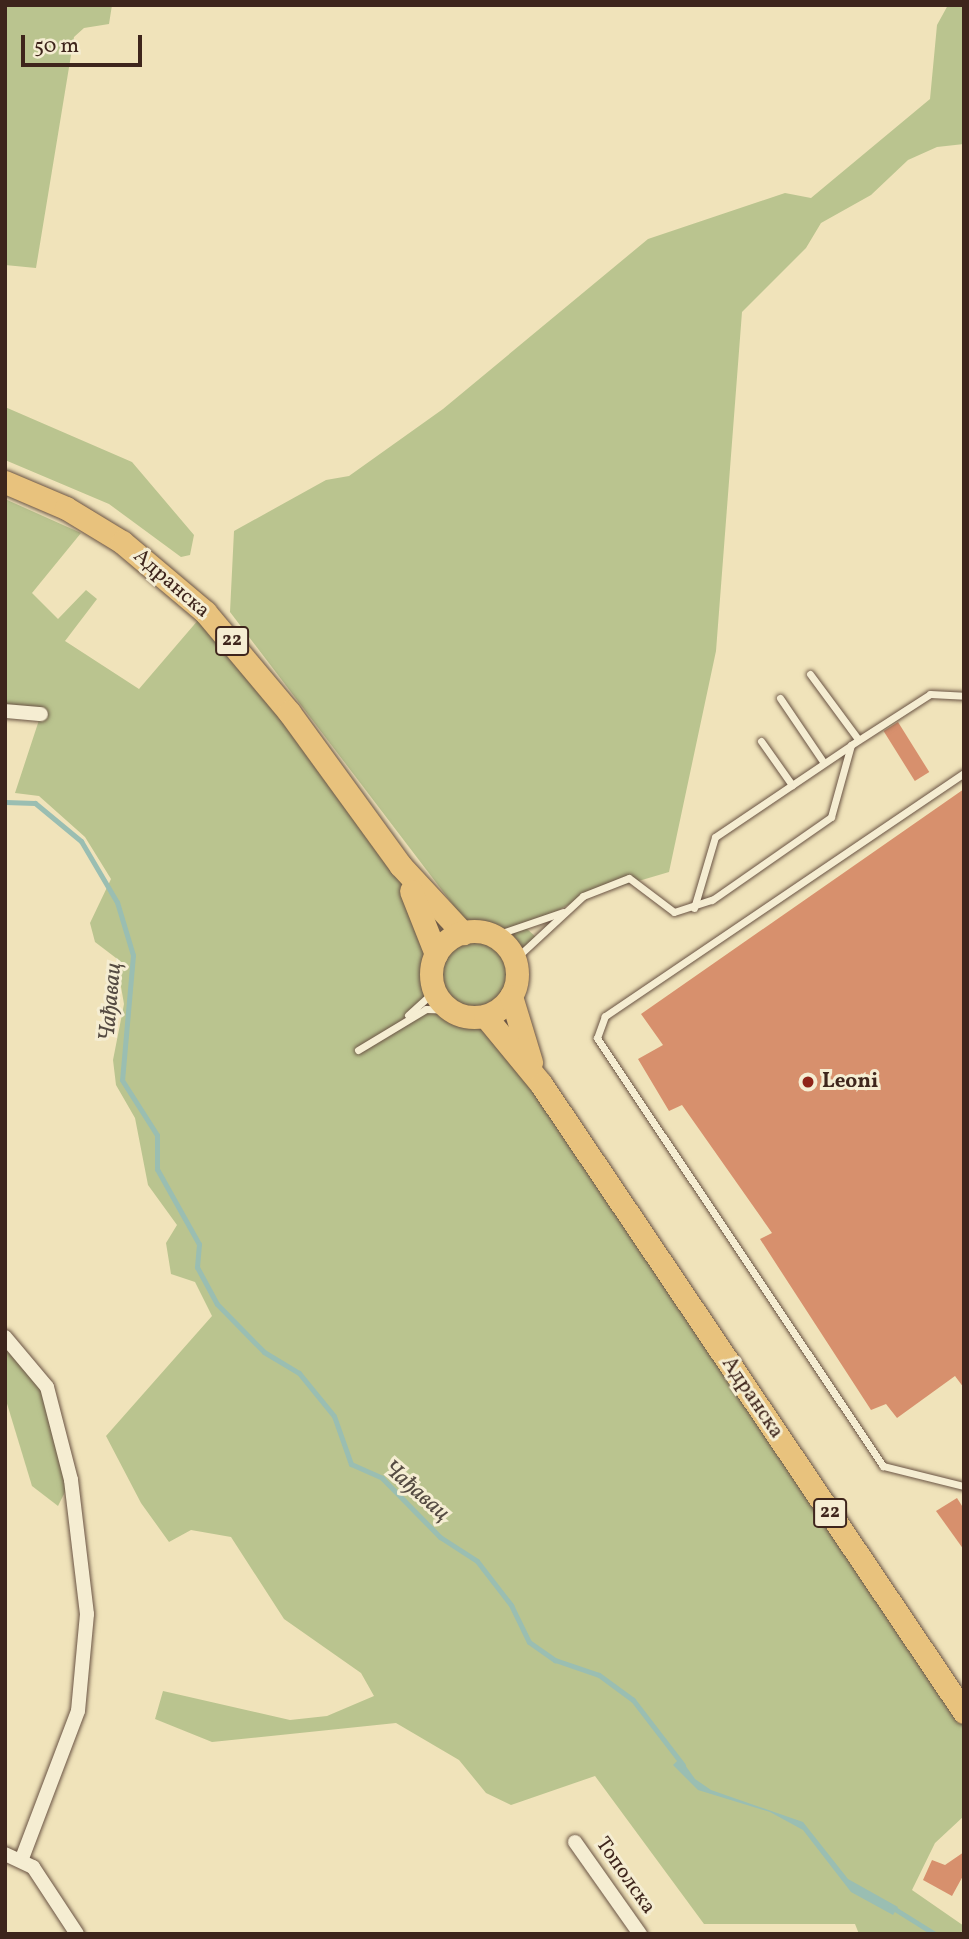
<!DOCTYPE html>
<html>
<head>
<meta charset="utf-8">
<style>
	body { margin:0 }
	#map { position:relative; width:969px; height:1939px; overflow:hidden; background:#f0e3ba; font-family:Vollkorn,serif }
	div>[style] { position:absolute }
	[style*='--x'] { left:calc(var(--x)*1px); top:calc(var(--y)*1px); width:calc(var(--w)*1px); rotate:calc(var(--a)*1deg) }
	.green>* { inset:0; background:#bac48f }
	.round { border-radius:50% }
	.water>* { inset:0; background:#9abeb2 }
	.stream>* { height:5px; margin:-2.5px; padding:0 2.5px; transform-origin:2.5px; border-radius:2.5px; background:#9abeb2 }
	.building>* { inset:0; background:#d7906d; transform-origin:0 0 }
	.roads { filter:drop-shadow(0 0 2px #6a5444) drop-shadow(0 0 2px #6a5444) }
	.lane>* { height:7px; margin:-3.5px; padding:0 3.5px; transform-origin:3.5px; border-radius:3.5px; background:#f5edd2 }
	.street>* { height:14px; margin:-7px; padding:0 7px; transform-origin:7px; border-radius:7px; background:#f5edd2 }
	.primary>* { height:23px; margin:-11.5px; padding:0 11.5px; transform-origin:11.5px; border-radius:11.5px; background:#e8c27d }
	.primary>.ring { margin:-11.5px; padding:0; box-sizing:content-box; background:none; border:23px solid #e8c27d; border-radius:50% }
	.dots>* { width:19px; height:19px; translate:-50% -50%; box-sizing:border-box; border:4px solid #f5edd2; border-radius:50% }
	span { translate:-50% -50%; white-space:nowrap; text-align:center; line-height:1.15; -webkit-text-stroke:6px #f5edd2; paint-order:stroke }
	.shield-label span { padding:2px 5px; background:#f5edd2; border:2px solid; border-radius:5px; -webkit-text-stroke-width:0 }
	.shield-label { font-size:19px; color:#3e251c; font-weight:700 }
	.street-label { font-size:21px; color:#3e251c }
	.poi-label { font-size:21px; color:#3e251c; font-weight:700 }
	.left { translate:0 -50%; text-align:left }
	.water-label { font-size:23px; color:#554b42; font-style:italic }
	.frame { position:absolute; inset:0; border:7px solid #3e251c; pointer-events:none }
	.scale { position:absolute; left:21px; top:35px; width:121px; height:32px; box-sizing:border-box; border:4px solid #3e251c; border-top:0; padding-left:9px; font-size:21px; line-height:24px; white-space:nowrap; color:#3e251c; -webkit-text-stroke:5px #f5edd2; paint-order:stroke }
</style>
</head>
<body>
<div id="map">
	<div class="green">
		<i style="clip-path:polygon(5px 5px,112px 5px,109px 24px,84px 28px,74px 37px,36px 268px,5px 265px)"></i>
		<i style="clip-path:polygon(948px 5px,964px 5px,964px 144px,937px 147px,908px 160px,871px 195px,821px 223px,806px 248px,742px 312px,716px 651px,669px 872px,581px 898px,526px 928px,537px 938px,514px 960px,497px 938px,473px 931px,230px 612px,234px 531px,326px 480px,349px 476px,443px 409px,648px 239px,785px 193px,811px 198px,930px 99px,937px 25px)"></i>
		<i style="clip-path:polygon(5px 407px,132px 462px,194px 535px,190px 555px,181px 557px,109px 504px,5px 460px)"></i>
		<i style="clip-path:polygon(5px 499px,81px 533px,32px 593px,58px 619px,86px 590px,97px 599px,65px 641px,139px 689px,205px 612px,456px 935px,432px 964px,436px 995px,450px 1010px,473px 1017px,497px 1010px,508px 1000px,528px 1055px,964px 1715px,964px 1816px,935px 1843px,912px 1890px,964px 1926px,964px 1934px,859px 1934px,855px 1924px,704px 1924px,595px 1776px,511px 1805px,486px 1793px,459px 1760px,396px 1723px,212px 1742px,155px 1719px,163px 1691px,290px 1720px,327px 1716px,374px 1696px,361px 1673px,284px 1619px,231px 1537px,191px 1530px,169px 1542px,141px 1503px,106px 1436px,212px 1316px,195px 1282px,171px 1274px,166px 1243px,177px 1225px,148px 1185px,135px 1118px,116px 1085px,113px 1060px,124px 1004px,116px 958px,95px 942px,90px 923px,111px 879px,85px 837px,39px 796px,15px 793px,41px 714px,5px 711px)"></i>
		<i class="round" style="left:439px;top:939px;width:70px;height:70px"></i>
		<i style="clip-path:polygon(5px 1337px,47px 1387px,71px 1480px,58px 1506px,32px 1486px,5px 1397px)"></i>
	</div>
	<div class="water">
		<i style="clip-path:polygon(680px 1758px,695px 1779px,711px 1790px,803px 1822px,848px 1879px,898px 1907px,893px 1915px,851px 1892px,803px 1830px,770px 1812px,698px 1790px,673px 1765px)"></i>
	</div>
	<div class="stream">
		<i style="--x:5;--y:802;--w:30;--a:2"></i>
		<i style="--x:35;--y:803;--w:60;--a:39.6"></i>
		<i style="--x:81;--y:841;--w:71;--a:59.5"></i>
		<i style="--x:117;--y:902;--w:55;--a:73.2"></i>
		<i style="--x:133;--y:955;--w:125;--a:95"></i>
		<i style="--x:122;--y:1080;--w:65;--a:57.5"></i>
		<i style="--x:157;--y:1135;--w:34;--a:90"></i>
		<i style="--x:157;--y:1169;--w:86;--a:60.8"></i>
		<i style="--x:199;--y:1244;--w:23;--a:95"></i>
		<i style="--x:197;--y:1267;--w:42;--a:61.6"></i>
		<i style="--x:217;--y:1304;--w:67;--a:45.6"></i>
		<i style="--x:264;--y:1352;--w:41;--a:31"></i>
		<i style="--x:299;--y:1373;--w:55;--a:50.9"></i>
		<i style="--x:334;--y:1416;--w:51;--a:70.5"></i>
		<i style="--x:351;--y:1464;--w:34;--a:24"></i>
		<i style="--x:382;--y:1478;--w:83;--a:45.5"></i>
		<i style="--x:440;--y:1537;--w:44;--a:33"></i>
		<i style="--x:477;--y:1561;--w:56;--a:52.3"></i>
		<i style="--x:511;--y:1605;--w:41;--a:64.1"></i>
		<i style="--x:529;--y:1642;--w:32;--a:35"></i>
		<i style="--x:555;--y:1660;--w:46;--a:18.8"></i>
		<i style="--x:599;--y:1675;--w:42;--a:36.3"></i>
		<i style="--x:633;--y:1700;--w:82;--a:52.4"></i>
		<i style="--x:890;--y:1906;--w:53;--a:31.9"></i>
	</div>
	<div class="building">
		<i style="left:898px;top:722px;width:59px;height:17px;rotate:58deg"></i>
		<i style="clip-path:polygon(964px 789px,964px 1388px,955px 1376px,897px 1418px,886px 1404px,871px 1410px,760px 1239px,772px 1233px,682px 1105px,669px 1111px,638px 1059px,663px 1045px,641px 1014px)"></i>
		<i style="clip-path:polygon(957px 1498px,964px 1509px,964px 1550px,936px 1511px)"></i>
		<i style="clip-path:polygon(964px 1852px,964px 1874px,952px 1896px,923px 1880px,932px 1860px,945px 1865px)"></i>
	</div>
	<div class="roads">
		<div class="lane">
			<i style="--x:810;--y:674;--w:81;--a:53.6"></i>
			<i style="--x:780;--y:698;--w:78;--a:55.9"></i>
			<i style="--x:761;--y:741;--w:54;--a:54.8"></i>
			<i style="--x:964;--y:773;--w:434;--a:145.9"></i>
			<i style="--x:605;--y:1016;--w:23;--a:110"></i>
			<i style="--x:597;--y:1038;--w:515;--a:56.25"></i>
			<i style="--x:883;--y:1466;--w:83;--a:13.9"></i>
			<i style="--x:694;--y:908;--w:74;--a:-73.5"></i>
			<i style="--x:715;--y:837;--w:163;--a:-34"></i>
			<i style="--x:493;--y:936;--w:74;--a:-18.9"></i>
			<i style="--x:514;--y:960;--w:94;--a:-42.8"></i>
			<i style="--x:583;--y:896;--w:49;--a:-21.4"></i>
			<i style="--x:629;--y:878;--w:56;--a:37.1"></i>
			<i style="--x:674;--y:912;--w:40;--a:-18"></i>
			<i style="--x:712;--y:900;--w:145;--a:-34.9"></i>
			<i style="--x:831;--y:817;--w:75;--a:-74.5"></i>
			<i style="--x:851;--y:745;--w:94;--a:-32.8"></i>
			<i style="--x:930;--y:694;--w:34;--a:3"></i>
			<i style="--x:408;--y:1015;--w:30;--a:-42"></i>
			<i style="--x:430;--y:995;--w:11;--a:-80"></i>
			<i style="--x:358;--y:1050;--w:79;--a:-31.1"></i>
			<i style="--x:426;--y:1009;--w:24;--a:2"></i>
		</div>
		<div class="street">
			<i style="--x:5;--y:711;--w:36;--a:5"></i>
			<i style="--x:5;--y:1337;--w:65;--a:50"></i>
			<i style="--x:47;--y:1387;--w:96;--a:75.5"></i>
			<i style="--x:71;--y:1480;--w:135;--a:83.2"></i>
			<i style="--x:87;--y:1614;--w:97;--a:95.3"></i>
			<i style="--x:78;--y:1711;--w:160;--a:110.8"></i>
			<i style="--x:575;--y:1842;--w:113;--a:54.8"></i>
			<i style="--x:5;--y:1854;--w:31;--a:25"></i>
			<i style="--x:33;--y:1867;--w:80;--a:56.7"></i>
		</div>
		<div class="primary">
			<i style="--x:5;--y:482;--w:66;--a:23.1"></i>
			<i style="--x:66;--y:508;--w:66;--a:31.3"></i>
			<i style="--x:122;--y:542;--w:109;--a:40.1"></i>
			<i style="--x:205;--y:612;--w:131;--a:50"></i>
			<i style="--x:289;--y:712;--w:189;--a:54"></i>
			<i style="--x:400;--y:865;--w:93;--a:47.2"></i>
			<i style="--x:411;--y:891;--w:68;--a:68.4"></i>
			<i class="ring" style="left:431px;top:931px;width:63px;height:63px"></i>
			<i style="--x:511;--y:996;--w:69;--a:73.1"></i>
			<i style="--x:485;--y:1016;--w:88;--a:50.5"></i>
			<i style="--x:541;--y:1084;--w:757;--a:56.04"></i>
		</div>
	</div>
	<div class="dots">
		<i style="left:808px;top:1082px;background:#8f2418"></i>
	</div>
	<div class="shield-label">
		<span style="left:232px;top:641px">22</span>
		<span style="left:830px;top:1513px">22</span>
	</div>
	<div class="street-label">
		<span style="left:171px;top:584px;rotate:41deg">Адранска</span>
		<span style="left:752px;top:1398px;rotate:56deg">Адранска</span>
		<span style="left:625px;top:1876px;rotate:55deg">Тополска</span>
	</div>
	<div class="poi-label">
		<span class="left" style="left:822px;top:1082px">Leoni</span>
	</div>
	<div class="water-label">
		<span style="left:111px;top:1002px;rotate:-85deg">Чађавац</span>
		<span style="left:416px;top:1491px;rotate:41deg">Чађавац</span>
	</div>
	<div class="frame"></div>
	<div class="scale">50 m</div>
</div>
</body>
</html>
